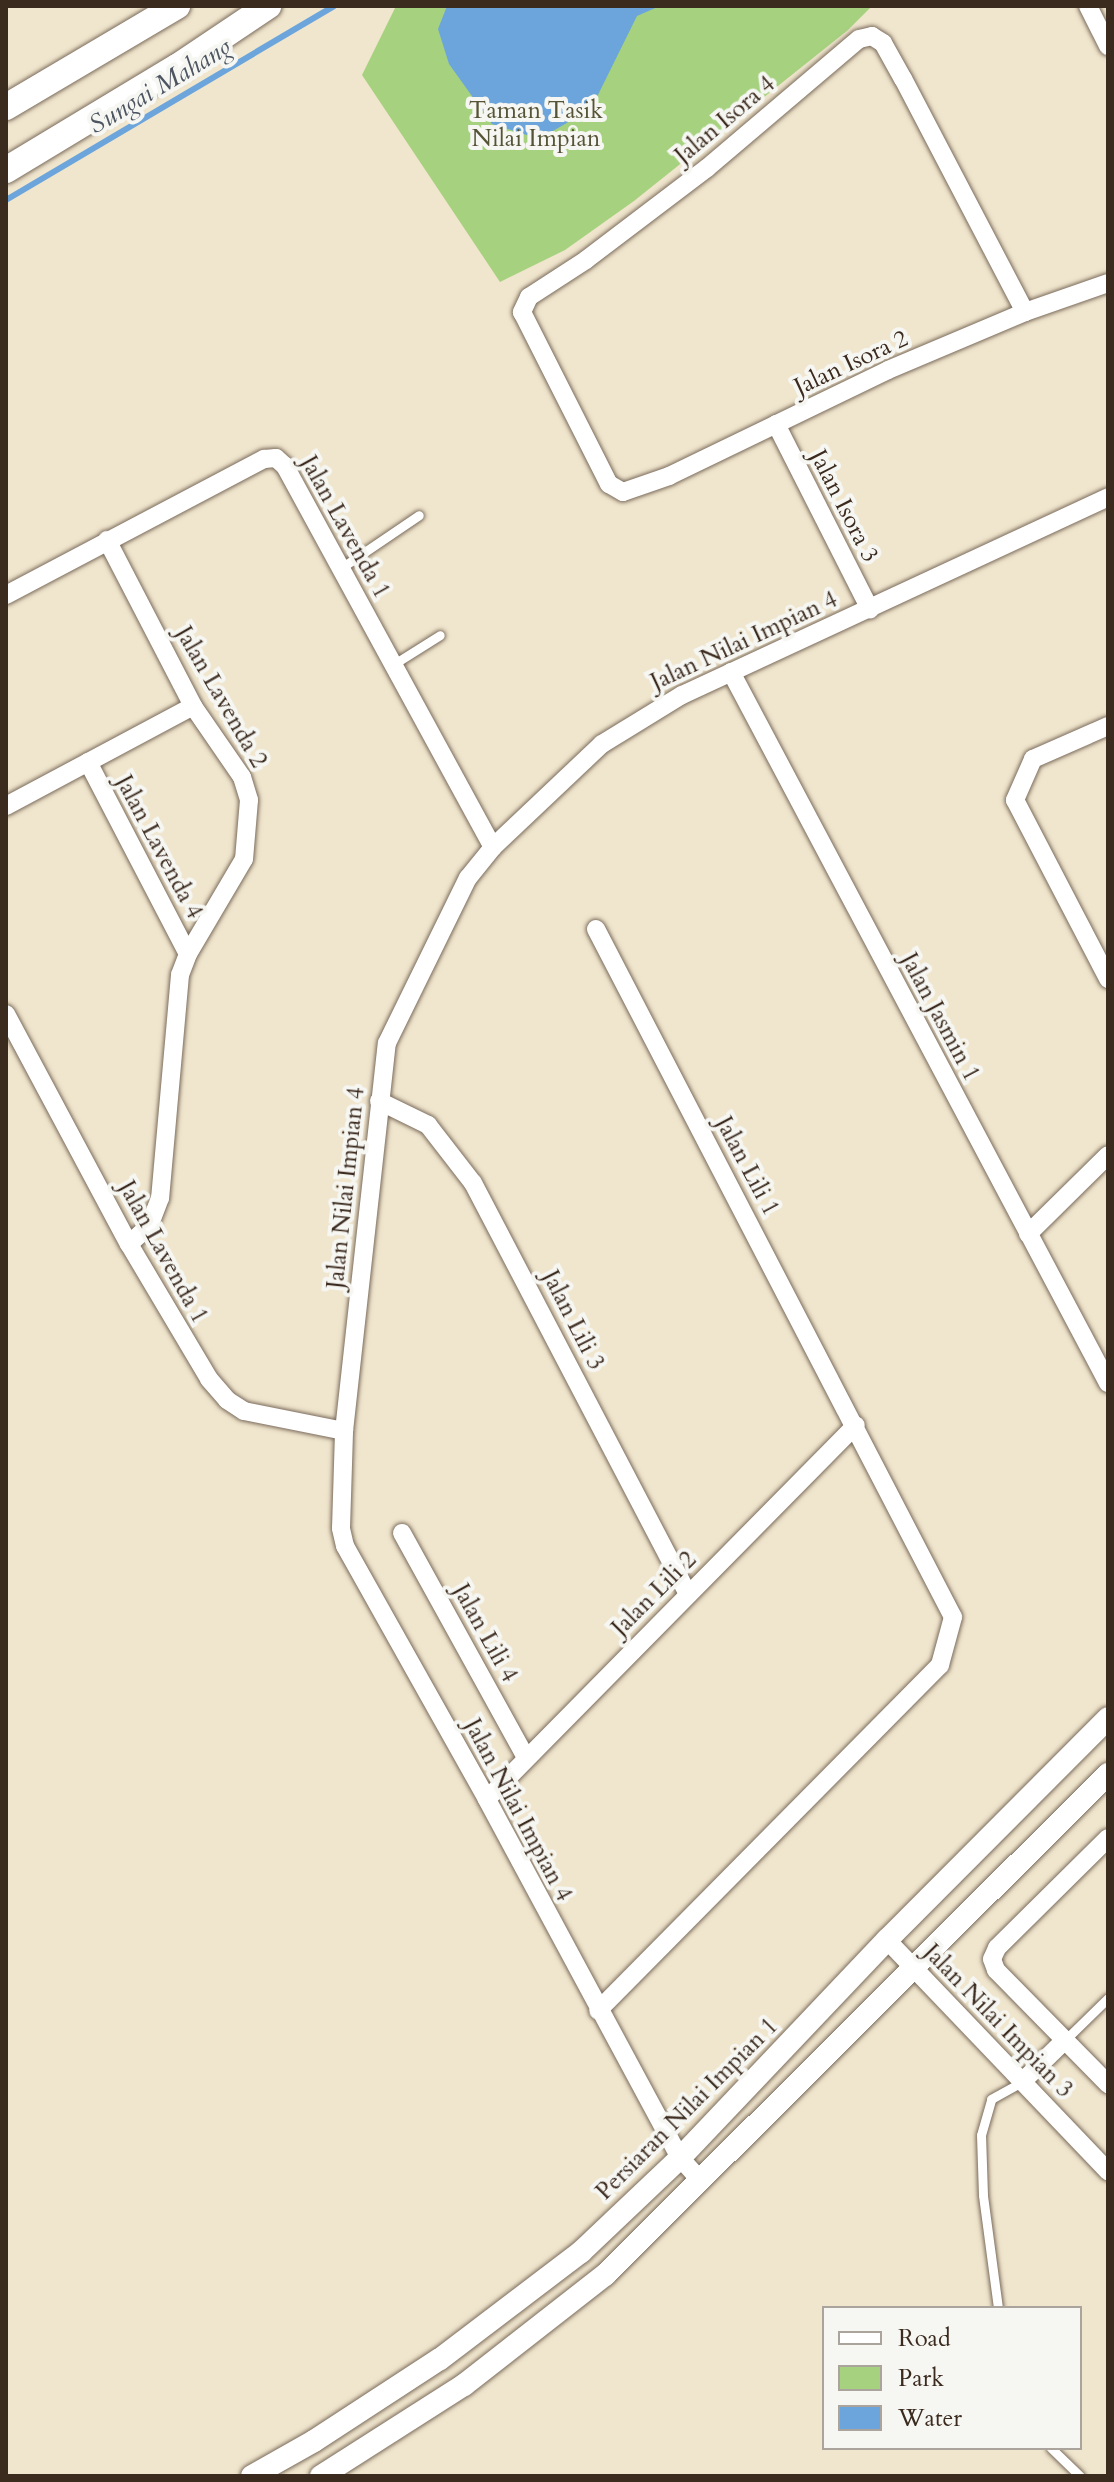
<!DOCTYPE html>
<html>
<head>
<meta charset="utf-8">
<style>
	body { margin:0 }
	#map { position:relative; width:1114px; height:2482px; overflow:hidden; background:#f0e5cd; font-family:Cardo,serif }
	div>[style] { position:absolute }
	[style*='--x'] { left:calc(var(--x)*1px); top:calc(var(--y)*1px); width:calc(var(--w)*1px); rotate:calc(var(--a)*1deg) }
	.green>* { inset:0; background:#a6d27f }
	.water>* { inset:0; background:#6ca5db }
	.stream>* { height:6px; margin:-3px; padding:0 3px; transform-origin:3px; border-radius:3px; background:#6ca5db }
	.roads { filter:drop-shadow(0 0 2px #7a6b5b) drop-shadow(0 0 2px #7a6b5b) }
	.service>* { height:9px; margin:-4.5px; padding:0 4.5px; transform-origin:4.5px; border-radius:4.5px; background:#fff }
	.minor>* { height:18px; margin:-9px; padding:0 9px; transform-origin:9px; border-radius:9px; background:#fff }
	.tertiary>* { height:22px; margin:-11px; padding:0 11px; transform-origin:11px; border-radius:11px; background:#fff }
	.secondary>* { height:26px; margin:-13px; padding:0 13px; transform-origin:13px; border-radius:13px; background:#fff }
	span { translate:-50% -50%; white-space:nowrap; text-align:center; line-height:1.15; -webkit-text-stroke:8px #f6f6f2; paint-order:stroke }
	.park-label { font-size:24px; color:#565436 }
	.street-label { font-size:24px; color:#3b2a1e }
	.water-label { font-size:26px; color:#4c5560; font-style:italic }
	.frame { position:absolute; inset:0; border:8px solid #3b2a1e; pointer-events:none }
	.legend { position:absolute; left:822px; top:2306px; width:260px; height:144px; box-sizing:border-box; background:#f6f6f2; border:2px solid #aba49d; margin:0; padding:10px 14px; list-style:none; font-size:24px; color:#3b2a1e }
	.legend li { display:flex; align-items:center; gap:16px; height:40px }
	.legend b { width:40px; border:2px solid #aba49d }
</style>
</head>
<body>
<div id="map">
	<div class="green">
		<i style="clip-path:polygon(396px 6px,872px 6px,848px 30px,634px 201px,565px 250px,500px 282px,362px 75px)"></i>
	</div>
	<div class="water">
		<i style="clip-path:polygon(447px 6px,660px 6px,637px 16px,591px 109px,539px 139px,492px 124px,449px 64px,438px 29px)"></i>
	</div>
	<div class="stream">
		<i style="--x:6;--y:200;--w:381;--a:-30.6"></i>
	</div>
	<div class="roads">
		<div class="service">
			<i style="--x:341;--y:568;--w:94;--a:-34.2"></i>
			<i style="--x:394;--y:664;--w:54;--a:-32.2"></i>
			<i style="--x:1065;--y:2040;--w:60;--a:-44.3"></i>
			<i style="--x:998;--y:2308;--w:114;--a:-97.6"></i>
			<i style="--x:983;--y:2195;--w:60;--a:-91.9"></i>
			<i style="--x:981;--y:2135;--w:37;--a:-74"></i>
			<i style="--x:991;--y:2099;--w:37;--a:-29"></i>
			<i style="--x:1051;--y:2448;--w:40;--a:44"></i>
		</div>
		<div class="minor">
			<i style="--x:1088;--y:6;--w:45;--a:63.4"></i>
			<i style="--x:1025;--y:312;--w:263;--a:-117.6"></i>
			<i style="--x:903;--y:79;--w:41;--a:-119.1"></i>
			<i style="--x:883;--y:43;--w:13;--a:-148"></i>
			<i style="--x:872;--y:36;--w:13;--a:167"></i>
			<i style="--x:859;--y:39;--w:199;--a:139.7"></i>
			<i style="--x:707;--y:168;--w:152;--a:142.8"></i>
			<i style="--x:586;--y:260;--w:68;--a:147"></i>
			<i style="--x:529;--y:297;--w:17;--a:115"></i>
			<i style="--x:522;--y:312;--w:193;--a:63.2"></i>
			<i style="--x:609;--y:484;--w:16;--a:30"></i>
			<i style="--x:623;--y:492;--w:49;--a:-19.2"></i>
			<i style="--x:669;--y:476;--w:243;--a:-25.8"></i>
			<i style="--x:888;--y:370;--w:149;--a:-22.9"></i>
			<i style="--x:1025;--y:312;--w:88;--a:-19.3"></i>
			<i style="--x:776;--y:424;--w:208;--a:63.1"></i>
			<i style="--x:107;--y:540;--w:187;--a:62.6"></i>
			<i style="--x:193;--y:706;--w:86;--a:55.4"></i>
			<i style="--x:242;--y:777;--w:24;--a:73"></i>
			<i style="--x:249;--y:800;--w:59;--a:94.8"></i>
			<i style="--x:244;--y:859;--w:110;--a:120.5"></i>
			<i style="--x:188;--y:954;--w:22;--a:111"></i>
			<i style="--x:180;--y:975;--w:224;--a:95.1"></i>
			<i style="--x:160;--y:1198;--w:30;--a:111"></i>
			<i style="--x:149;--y:1226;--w:27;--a:138"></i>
			<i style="--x:6;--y:595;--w:292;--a:-27.8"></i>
			<i style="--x:264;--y:459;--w:12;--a:-5"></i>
			<i style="--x:276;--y:458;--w:12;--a:42"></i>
			<i style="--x:285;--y:466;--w:434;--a:61.4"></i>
			<i style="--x:731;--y:672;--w:805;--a:62.07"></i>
			<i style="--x:1108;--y:726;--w:82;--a:156.3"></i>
			<i style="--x:1033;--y:759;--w:45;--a:113.7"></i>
			<i style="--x:1015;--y:800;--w:202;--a:62.5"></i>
			<i style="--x:88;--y:762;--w:216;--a:62.5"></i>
			<i style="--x:6;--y:806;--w:212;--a:-28.1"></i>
			<i style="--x:596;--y:929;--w:775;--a:62.58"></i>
			<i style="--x:953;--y:1617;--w:50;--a:105.2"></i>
			<i style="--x:940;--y:1665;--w:486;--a:134.7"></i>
			<i style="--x:6;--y:1014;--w:261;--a:61.9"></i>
			<i style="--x:129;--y:1244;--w:157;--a:59.3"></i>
			<i style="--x:209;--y:1379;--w:28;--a:49"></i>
			<i style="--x:227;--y:1400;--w:20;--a:33"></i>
			<i style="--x:244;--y:1411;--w:102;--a:11.3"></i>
			<i style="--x:379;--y:1101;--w:55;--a:26.1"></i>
			<i style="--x:428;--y:1125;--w:73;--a:52.2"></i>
			<i style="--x:473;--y:1183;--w:464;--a:62.4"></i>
			<i style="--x:1028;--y:1234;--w:112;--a:-44.6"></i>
			<i style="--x:402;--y:1533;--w:255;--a:61.1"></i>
			<i style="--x:487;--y:1799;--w:525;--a:-45.39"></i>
			<i style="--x:1108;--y:1838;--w:156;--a:135.3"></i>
			<i style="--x:997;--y:1948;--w:12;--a:114"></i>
			<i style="--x:992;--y:1959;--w:12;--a:70"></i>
			<i style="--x:996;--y:1970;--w:160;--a:45.5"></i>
			<i style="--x:887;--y:1940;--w:320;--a:46.3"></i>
			<i style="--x:1023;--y:2081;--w:59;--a:-44.3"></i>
			<i style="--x:701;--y:2181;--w:31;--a:-132"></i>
			<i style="--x:680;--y:2158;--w:408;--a:-118.3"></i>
			<i style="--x:487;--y:1799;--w:290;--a:-119.3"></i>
			<i style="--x:345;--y:1546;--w:18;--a:-103"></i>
			<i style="--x:341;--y:1528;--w:97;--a:-88.2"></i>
			<i style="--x:344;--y:1431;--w:390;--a:-83.7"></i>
			<i style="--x:387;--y:1043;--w:184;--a:-63.9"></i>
			<i style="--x:468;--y:878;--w:40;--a:-51"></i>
			<i style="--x:493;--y:847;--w:150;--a:-43.4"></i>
			<i style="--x:602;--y:744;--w:94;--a:-31.5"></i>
			<i style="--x:682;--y:695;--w:470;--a:-24.9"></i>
		</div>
		<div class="tertiary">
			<i style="--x:252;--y:2476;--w:71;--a:-29.4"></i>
			<i style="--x:314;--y:2441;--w:150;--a:-33.1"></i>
			<i style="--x:440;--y:2359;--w:177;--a:-37.2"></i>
			<i style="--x:581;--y:2252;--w:137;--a:-43.5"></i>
			<i style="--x:680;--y:2158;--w:301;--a:-46.5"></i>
			<i style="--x:887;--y:1940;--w:313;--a:-45.1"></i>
			<i style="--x:321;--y:2476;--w:169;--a:-32.5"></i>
			<i style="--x:464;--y:2385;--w:179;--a:-38"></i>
			<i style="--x:605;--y:2275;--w:710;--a:-44.89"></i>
		</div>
		<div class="secondary">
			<i style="--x:6;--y:107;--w:199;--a:-30.6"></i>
			<i style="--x:6;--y:170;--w:200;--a:-31.1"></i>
			<i style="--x:177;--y:67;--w:110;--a:-33.8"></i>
		</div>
	</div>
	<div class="park-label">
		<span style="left:536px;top:125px">Taman Tasik<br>Nilai Impian</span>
	</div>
	<div class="street-label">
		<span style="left:725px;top:120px;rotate:-40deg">Jalan Isora 4</span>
		<span style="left:851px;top:363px;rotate:-25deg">Jalan Isora 2</span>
		<span style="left:844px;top:506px;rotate:63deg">Jalan Isora 3</span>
		<span style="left:345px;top:527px;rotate:61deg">Jalan Lavenda 1</span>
		<span style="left:744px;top:641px;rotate:-25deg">Jalan Nilai Impian 4</span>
		<span style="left:221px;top:697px;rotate:60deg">Jalan Lavenda 2</span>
		<span style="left:159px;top:847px;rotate:62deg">Jalan Lavenda 4</span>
		<span style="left:940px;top:1017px;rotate:62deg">Jalan Jasmin 1</span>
		<span style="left:747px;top:1166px;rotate:62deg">Jalan Lili 1</span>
		<span style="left:346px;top:1188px;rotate:-84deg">Jalan Nilai Impian 4</span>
		<span style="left:163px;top:1252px;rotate:61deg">Jalan Lavenda 1</span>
		<span style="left:573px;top:1320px;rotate:63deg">Jalan Lili 3</span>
		<span style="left:654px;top:1594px;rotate:-45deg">Jalan Lili 2</span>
		<span style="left:485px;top:1633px;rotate:61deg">Jalan Lili 4</span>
		<span style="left:518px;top:1810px;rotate:62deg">Jalan Nilai Impian 4</span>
		<span style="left:998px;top:2021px;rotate:46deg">Jalan Nilai Impian 3</span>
		<span style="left:687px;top:2109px;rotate:-45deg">Persiaran Nilai Impian 1</span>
	</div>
	<div class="water-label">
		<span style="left:160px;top:86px;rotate:-31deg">Sungai Mahang</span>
	</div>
	<div class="frame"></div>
	<ul class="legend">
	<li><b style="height:10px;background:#fff"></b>Road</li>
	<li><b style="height:22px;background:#a6d27f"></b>Park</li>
	<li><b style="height:22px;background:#6ca5db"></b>Water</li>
	</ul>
</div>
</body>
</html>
